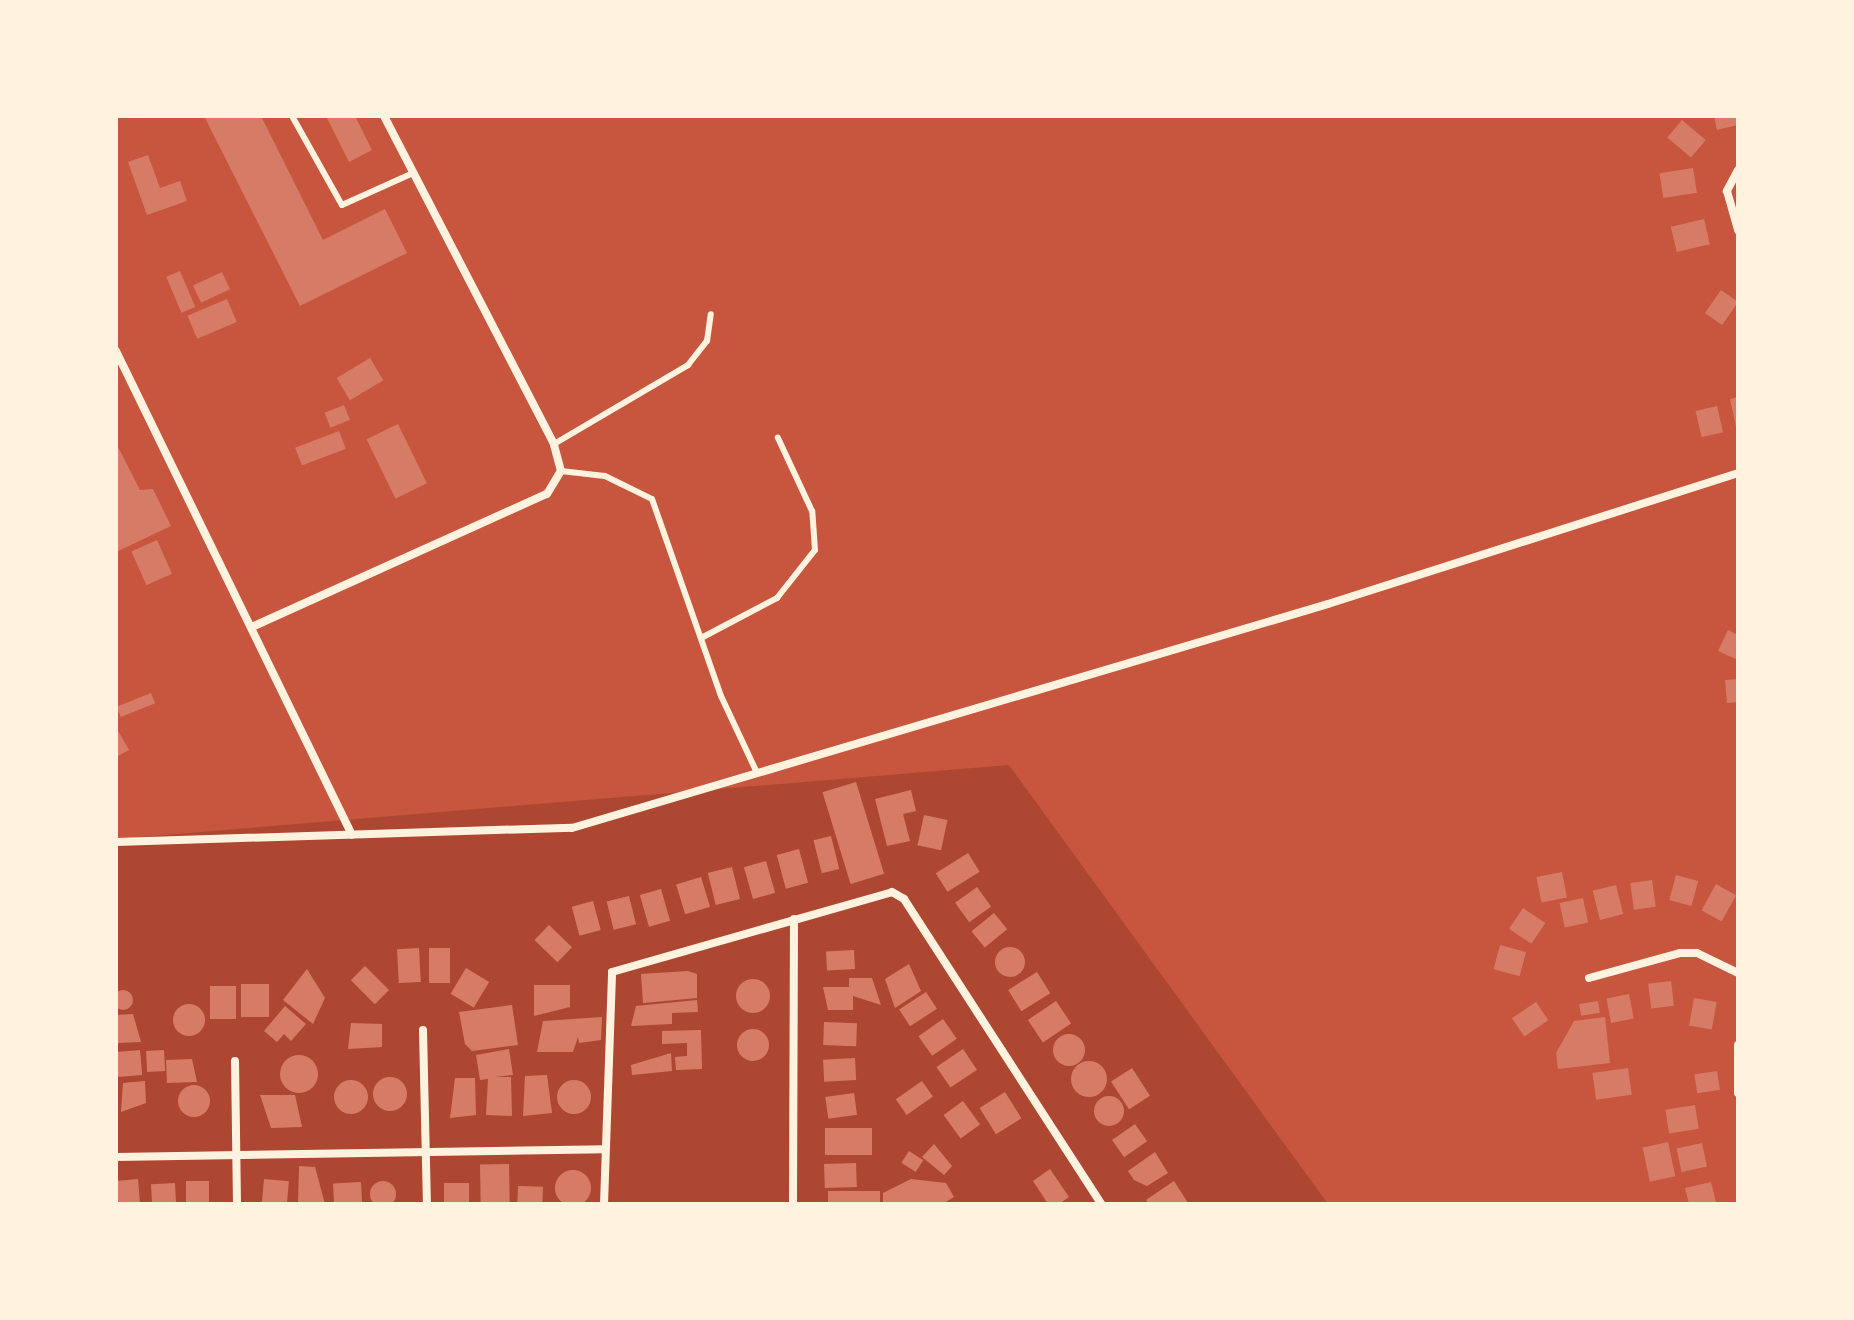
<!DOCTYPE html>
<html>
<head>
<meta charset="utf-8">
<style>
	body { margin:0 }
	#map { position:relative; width:1854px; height:1320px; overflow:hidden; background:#c8553d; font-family:"Noto Sans",sans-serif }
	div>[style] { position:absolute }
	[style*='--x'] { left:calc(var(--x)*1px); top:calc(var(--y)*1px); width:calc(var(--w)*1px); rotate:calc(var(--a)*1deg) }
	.green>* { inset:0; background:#ae4732 }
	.building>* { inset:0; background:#d67c66; transform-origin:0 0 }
	.round { border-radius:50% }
	.service>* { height:6px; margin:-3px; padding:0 3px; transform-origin:3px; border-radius:3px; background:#fff3e0 }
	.minor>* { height:8px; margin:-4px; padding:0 4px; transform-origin:4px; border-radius:4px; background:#fff3e0 }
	span { translate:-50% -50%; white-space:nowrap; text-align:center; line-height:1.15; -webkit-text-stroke:6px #fff3e0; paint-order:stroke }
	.frame { position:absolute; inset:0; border:118px solid #fff3e0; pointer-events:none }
</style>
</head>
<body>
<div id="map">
	<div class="green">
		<i style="clip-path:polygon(1009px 765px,1328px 1204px,116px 1204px,116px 839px)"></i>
	</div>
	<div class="building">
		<i style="clip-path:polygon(204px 116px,261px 116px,323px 240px,385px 209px,407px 253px,300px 306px)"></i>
		<i style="clip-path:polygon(326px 116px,355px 116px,372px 150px,349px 162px)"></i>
		<i style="clip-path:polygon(1714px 116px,1738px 116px,1738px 125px,1717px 130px)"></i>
		<i style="left:1682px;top:120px;width:31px;height:23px;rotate:40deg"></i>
		<i style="clip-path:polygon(148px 155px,160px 188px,180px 181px,187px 201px,147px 215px,128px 162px)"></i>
		<i style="left:1693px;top:168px;width:25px;height:34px;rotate:81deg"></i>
		<i style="left:1704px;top:219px;width:26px;height:34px;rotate:77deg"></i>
		<i style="left:180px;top:271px;width:39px;height:15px;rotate:67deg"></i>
		<i style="left:222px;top:272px;width:19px;height:32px;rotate:65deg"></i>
		<i style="left:1721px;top:290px;width:21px;height:28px;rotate:35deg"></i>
		<i style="left:227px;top:299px;width:25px;height:43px;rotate:67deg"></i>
		<i style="left:370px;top:358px;width:26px;height:39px;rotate:59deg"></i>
		<i style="clip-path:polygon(1738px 397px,1738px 431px,1737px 431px,1730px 399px)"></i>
		<i style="left:344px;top:405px;width:16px;height:21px;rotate:68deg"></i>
		<i style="left:1717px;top:406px;width:27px;height:22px;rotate:77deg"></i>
		<i style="left:398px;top:424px;width:66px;height:35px;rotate:64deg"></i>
		<i style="left:339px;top:431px;width:19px;height:47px;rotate:69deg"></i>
		<i style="clip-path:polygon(116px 443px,140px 490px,153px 489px,171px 526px,116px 552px)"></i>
		<i style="left:157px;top:540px;width:37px;height:28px;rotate:66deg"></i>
		<i style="clip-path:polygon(1728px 630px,1738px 635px,1738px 660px,1718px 651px)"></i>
		<i style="clip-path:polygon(1738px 679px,1738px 702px,1727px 703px,1725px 680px)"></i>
		<i style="left:151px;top:693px;width:11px;height:37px;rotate:68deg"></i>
		<i style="clip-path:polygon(116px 727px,129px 750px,116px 757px)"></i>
		<i style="left:856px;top:782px;width:96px;height:35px;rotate:73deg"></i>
		<i style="clip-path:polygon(911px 790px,916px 811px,903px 814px,910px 841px,887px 846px,875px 799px)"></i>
		<i style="left:924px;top:815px;width:24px;height:31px;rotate:12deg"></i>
		<i style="left:831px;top:836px;width:34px;height:18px;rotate:76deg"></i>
		<i style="left:799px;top:849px;width:35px;height:23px;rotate:75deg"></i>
		<i style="left:968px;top:853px;width:22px;height:38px;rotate:58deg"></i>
		<i style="left:766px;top:861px;width:33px;height:23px;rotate:74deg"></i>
		<i style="left:732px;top:867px;width:33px;height:25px;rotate:76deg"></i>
		<i style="left:1562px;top:872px;width:26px;height:26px;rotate:79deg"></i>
		<i style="left:1676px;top:875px;width:23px;height:26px;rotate:15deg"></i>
		<i style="left:701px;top:877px;width:31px;height:26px;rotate:73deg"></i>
		<i style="left:1652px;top:880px;width:27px;height:22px;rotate:82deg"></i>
		<i style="left:1716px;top:884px;width:23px;height:30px;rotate:29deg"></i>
		<i style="left:1616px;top:885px;width:30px;height:24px;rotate:76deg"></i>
		<i style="left:977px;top:887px;width:24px;height:27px;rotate:54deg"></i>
		<i style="left:661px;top:889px;width:33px;height:22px;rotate:74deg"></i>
		<i style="left:629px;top:896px;width:29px;height:23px;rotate:76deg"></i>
		<i style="left:1583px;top:898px;width:25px;height:24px;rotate:78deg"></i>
		<i style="left:593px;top:901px;width:30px;height:22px;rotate:75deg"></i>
		<i style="left:1523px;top:908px;width:27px;height:25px;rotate:34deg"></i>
		<i style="left:994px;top:913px;width:21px;height:29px;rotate:51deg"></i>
		<i style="left:549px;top:925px;width:32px;height:21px;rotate:44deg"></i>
		<i style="left:1500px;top:945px;width:27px;height:25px;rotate:15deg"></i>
		<i class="round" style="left:995px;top:947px;width:30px;height:30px"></i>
		<i style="left:419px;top:948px;width:34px;height:22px;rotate:87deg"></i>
		<i style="left:429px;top:948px;width:21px;height:35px"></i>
		<i style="left:854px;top:950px;width:19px;height:28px;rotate:87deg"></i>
		<i style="clip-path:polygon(909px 964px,921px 991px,895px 1008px,885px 979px)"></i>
		<i style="left:365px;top:966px;width:34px;height:20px;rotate:45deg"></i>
		<i style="left:466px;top:968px;width:27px;height:30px;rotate:31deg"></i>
		<i style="clip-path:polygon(307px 969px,325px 998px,313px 1024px,283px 1000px)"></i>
		<i style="clip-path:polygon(688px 971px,697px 974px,697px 998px,643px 1003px,641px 974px)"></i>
		<i style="left:1037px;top:972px;width:25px;height:34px;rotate:58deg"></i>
		<i style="clip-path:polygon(849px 978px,872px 978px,881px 1005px,853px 996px,853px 1010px,828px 1010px,823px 987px,849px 987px)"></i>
		<i class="round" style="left:736px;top:979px;width:34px;height:34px"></i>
		<i style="left:1671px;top:981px;width:25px;height:23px;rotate:83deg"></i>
		<i style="left:269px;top:984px;width:33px;height:28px;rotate:90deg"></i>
		<i style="clip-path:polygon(534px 985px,570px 985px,570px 1007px,534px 1016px)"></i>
		<i style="left:236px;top:986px;width:33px;height:26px;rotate:90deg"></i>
		<i class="round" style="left:113px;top:990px;width:20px;height:20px"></i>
		<i style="left:926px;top:992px;width:20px;height:32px;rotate:57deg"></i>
		<i style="left:1629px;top:994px;width:25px;height:23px;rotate:79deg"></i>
		<i style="left:1694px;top:998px;width:23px;height:28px;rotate:10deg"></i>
		<i style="clip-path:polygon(697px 1000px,698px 1012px,672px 1013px,672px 1024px,631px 1026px,636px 1006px)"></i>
		<i style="left:1056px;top:1001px;width:27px;height:34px;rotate:56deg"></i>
		<i style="left:1598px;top:1001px;width:12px;height:19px;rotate:81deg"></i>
		<i style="left:1536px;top:1002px;width:22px;height:29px;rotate:56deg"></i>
		<i class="round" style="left:173px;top:1004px;width:32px;height:32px"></i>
		<i style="clip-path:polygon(512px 1005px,518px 1045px,472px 1051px,465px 1044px,459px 1012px)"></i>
		<i style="clip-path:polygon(285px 1006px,306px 1024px,291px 1041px,284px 1034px,277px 1042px,264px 1031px)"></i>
		<i style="clip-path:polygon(133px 1014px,141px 1042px,116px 1043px,116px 1015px)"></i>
		<i style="clip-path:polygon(602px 1017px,601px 1040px,579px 1043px,578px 1037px,573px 1052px,537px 1052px,543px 1021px)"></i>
		<i style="clip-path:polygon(1605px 1017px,1610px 1063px,1558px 1069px,1556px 1053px,1574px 1021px)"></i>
		<i style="left:943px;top:1019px;width:24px;height:30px;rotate:55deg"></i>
		<i style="left:824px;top:1022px;width:33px;height:23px;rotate:2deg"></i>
		<i style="clip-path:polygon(351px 1023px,382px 1024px,382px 1047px,348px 1049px)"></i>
		<i class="round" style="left:737px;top:1029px;width:32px;height:32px"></i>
		<i style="clip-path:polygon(701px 1030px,702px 1069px,676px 1070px,675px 1057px,687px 1056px,687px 1043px,662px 1044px,662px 1031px)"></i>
		<i class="round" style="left:1053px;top:1034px;width:32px;height:32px"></i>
		<i style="clip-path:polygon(509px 1049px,513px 1075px,495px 1077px,511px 1077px,512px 1116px,486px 1115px,488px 1079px,480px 1080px,476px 1055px)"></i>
		<i style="left:963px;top:1049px;width:25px;height:32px;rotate:56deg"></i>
		<i style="left:140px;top:1050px;width:25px;height:24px;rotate:85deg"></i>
		<i style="left:164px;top:1050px;width:21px;height:18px;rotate:87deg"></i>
		<i style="clip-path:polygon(671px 1053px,672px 1071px,632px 1075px,631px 1065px)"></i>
		<i class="round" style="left:280px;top:1055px;width:38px;height:38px"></i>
		<i style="left:855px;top:1058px;width:22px;height:32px;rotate:87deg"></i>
		<i style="clip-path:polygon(192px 1059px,197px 1082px,167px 1083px,166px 1060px)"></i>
		<i class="round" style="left:1071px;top:1061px;width:36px;height:36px"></i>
		<i style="left:1132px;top:1068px;width:33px;height:25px;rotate:57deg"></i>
		<i style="left:1628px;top:1068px;width:27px;height:36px;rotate:82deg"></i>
		<i style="left:1717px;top:1071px;width:19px;height:23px;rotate:81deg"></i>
		<i style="clip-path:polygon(547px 1075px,552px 1113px,523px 1116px,525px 1076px)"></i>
		<i class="round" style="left:373px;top:1077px;width:34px;height:34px"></i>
		<i style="clip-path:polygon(455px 1078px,475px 1078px,476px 1115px,450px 1118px)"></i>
		<i class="round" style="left:557px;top:1080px;width:34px;height:34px"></i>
		<i class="round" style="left:334px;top:1080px;width:34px;height:34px"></i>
		<i style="clip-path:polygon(145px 1081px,146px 1103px,121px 1112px,123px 1083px)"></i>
		<i style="left:922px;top:1081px;width:19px;height:32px;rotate:55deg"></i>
		<i class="round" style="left:178px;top:1085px;width:32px;height:32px"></i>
		<i style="left:1005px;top:1092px;width:31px;height:30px;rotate:58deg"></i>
		<i style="left:854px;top:1093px;width:22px;height:29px;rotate:82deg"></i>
		<i style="clip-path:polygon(260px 1095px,295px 1095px,302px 1127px,271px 1128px)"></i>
		<i class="round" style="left:1094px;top:1096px;width:30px;height:30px"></i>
		<i style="left:963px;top:1101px;width:29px;height:24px;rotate:54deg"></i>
		<i style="left:1695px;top:1105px;width:24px;height:30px;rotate:81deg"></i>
		<i style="left:1135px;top:1124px;width:21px;height:28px;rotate:55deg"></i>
		<i style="left:825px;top:1128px;width:47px;height:27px"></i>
		<i style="left:1668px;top:1142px;width:35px;height:26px;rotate:78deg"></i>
		<i style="left:1702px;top:1143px;width:24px;height:26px;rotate:78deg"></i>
		<i style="clip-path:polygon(934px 1144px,952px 1166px,944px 1175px,922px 1157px)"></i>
		<i style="left:909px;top:1151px;width:17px;height:14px;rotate:33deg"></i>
		<i style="clip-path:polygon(1155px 1152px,1168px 1173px,1147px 1186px,1134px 1180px,1128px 1171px)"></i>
		<i style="left:856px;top:1163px;width:24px;height:32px;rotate:88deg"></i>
		<i style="left:509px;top:1164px;width:40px;height:29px;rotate:89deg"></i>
		<i style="clip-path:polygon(299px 1166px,315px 1167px,325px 1204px,298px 1204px)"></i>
		<i style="clip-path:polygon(1050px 1169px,1069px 1197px,1059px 1204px,1048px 1204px,1033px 1181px)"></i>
		<i class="round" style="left:555px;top:1170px;width:36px;height:36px"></i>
		<i style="clip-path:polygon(138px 1179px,140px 1204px,116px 1204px,116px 1181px)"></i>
		<i style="left:264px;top:1179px;width:25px;height:25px;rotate:5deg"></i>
		<i style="clip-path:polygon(911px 1179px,946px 1183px,954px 1197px,942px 1204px,883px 1204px,883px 1193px)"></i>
		<i style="left:186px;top:1181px;width:23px;height:23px"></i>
		<i style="clip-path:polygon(1174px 1181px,1188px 1203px,1149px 1204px,1146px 1200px)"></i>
		<i class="round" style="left:370px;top:1181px;width:26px;height:26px"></i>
		<i style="left:361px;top:1182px;width:22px;height:28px;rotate:87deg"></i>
		<i style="clip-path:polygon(1711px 1182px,1716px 1202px,1689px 1204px,1685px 1188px)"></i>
		<i style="left:175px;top:1183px;width:21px;height:24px;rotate:87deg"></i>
		<i style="left:469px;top:1183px;width:21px;height:25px;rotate:90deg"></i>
		<i style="left:518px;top:1186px;width:25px;height:18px;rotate:2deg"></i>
		<i style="left:880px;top:1191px;width:13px;height:52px;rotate:90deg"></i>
	</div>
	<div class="service">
		<i style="--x:292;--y:116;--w:102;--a:60.7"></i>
		<i style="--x:342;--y:205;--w:78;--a:-24.3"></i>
		<i style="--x:554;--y:444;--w:156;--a:-30.5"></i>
		<i style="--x:688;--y:365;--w:31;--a:-52"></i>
		<i style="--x:707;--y:341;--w:27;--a:-82"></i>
		<i style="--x:561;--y:471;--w:44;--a:6.5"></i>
		<i style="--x:605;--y:476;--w:52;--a:26.1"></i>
		<i style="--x:652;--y:499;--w:209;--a:70.7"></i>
		<i style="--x:721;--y:696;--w:85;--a:64.9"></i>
		<i style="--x:703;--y:637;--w:84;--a:-27.8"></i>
		<i style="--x:777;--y:598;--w:61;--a:-51.6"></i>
		<i style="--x:815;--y:550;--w:39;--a:-94"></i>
		<i style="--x:812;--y:511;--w:81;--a:-115"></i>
	</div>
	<div class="minor">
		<i style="--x:1738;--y:170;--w:24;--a:118"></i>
		<i style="--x:1727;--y:191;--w:41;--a:74.2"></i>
		<i style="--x:116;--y:351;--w:538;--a:64.01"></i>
		<i style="--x:254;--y:626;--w:321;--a:-24.3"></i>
		<i style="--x:547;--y:494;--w:27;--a:-59"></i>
		<i style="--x:561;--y:471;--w:28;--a:-105"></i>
		<i style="--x:554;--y:444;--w:369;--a:-117.4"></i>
		<i style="--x:116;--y:842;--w:456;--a:-1.8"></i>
		<i style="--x:572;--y:828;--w:788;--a:-16.5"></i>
		<i style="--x:1328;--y:604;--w:430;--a:-17.7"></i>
		<i style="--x:1589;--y:978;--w:94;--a:-15.4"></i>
		<i style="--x:1680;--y:953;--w:17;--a:0"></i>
		<i style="--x:1697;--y:953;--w:46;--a:26"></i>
		<i style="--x:423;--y:1030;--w:174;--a:88.7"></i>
		<i style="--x:1738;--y:1045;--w:48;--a:90"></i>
		<i style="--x:235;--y:1061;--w:143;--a:89.2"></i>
		<i style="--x:116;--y:1157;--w:489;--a:-0.9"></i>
		<i style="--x:604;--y:1204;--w:232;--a:-88"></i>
		<i style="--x:612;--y:972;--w:291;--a:-15.9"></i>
		<i style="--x:892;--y:892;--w:14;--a:30"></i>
		<i style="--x:904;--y:899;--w:363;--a:57.1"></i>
		<i style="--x:793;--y:1204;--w:285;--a:-89.8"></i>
	</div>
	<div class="frame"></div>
</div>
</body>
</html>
